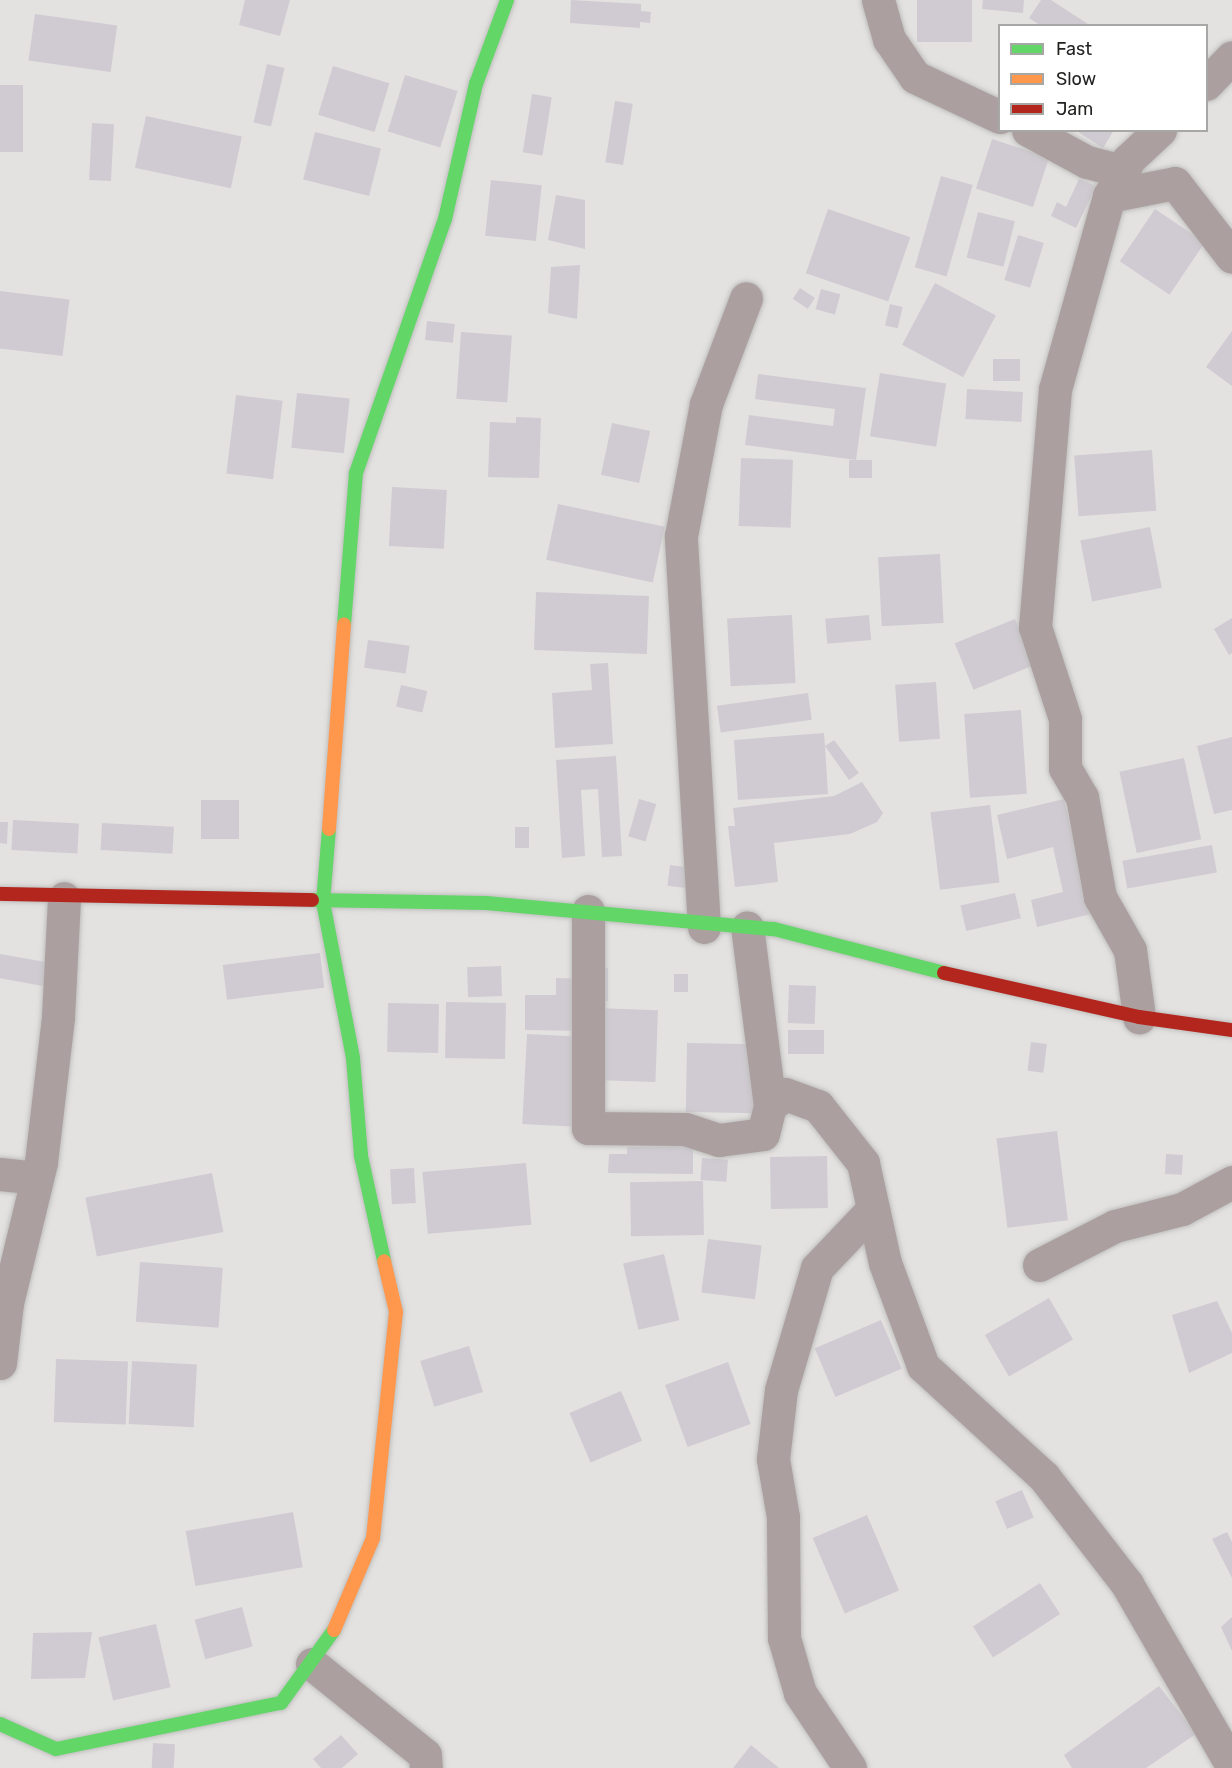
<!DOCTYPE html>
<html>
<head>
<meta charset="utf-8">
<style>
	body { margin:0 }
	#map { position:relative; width:1232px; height:1768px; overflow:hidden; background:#e3e2e0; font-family:Rubik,sans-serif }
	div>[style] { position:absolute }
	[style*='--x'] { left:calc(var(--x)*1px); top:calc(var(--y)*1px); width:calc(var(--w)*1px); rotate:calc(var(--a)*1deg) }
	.building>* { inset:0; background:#d0cbd2; transform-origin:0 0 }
	.roads { filter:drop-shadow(0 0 2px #bfbfbe) drop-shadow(0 0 2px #bfbfbe) }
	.street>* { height:33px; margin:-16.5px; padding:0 16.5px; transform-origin:16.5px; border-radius:16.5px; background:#ac9f9f }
	.fast>* { height:14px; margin:-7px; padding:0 7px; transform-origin:7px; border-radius:7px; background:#63d668 }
	.slow>* { height:14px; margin:-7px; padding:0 7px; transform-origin:7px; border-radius:7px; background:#ff974d }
	.jam>* { height:14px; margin:-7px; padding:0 7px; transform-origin:7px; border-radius:7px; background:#b3261e }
	span { translate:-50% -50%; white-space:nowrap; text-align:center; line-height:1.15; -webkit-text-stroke:5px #fff; paint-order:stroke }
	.legend { position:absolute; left:998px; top:24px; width:210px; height:108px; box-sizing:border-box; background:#fff; border:2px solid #a7a7a6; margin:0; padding:8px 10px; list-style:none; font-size:18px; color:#222221 }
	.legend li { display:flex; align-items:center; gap:12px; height:30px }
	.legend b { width:30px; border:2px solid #a7a7a6 }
</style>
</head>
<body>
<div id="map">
	<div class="building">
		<i style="clip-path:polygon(245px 0,290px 0,280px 36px,239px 25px)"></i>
		<i style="clip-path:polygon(571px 0,641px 4px,641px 11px,651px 12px,650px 23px,640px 22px,640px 28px,570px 23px)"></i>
		<i style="left:917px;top:0;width:55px;height:42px"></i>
		<i style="clip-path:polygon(983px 0,1024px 0,1023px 13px,982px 9px)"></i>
		<i style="clip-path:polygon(1041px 0,1051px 0,1091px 26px,1041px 26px,1029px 18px)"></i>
		<i style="left:35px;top:14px;width:83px;height:47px;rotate:8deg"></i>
		<i style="left:267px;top:64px;width:18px;height:60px;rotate:13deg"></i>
		<i style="left:333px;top:66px;width:59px;height:51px;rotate:17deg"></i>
		<i style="left:405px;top:75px;width:55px;height:59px;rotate:17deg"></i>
		<i style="left:0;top:85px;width:23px;height:67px"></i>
		<i style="left:532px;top:94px;width:20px;height:59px;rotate:9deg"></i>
		<i style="left:615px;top:101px;width:18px;height:62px;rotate:9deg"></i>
		<i style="left:146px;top:116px;width:98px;height:53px;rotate:12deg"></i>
		<i style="left:92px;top:123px;width:22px;height:57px;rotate:3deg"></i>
		<i style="clip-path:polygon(1075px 130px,1114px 130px,1103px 148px)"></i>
		<i style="left:315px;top:132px;width:68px;height:49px;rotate:14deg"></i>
		<i style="left:992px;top:139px;width:60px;height:52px;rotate:18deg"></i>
		<i style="left:941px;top:176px;width:33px;height:95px;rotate:16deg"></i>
		<i style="clip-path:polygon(1079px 179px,1096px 186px,1076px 228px,1051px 216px,1057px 202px,1066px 207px)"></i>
		<i style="left:491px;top:180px;width:51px;height:56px;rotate:6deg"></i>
		<i style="clip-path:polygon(556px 195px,585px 200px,585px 249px,548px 240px)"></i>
		<i style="left:828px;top:209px;width:87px;height:68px;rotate:19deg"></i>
		<i style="left:1155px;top:209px;width:60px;height:63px;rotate:34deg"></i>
		<i style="left:978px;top:212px;width:38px;height:47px;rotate:14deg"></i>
		<i style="left:1018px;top:235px;width:27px;height:47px;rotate:17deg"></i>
		<i style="clip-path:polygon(580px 265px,577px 319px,548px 313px,551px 267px)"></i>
		<i style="left:935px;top:283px;width:69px;height:70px;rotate:28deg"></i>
		<i style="left:800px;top:288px;width:18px;height:13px;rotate:34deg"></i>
		<i style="left:821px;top:289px;width:20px;height:21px;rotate:15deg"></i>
		<i style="left:0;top:291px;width:70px;height:57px;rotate:7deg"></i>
		<i style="left:890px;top:304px;width:13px;height:22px;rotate:13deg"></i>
		<i style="left:427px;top:321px;width:28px;height:19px;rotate:6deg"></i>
		<i style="clip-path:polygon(1232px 331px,1232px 386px,1206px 367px)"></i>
		<i style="left:461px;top:332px;width:51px;height:67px;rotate:4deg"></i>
		<i style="left:993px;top:359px;width:27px;height:22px"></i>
		<i style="left:880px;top:373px;width:67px;height:64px;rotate:9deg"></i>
		<i style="clip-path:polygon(758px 374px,866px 388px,856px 460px,745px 445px,749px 415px,833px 426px,835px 409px,755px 399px)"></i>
		<i style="left:967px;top:389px;width:56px;height:30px;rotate:3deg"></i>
		<i style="left:297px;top:393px;width:53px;height:55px;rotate:6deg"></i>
		<i style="left:236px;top:395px;width:47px;height:79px;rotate:7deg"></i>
		<i style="clip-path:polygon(516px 417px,541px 418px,539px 478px,488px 477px,490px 422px,516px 423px)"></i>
		<i style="left:612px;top:423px;width:39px;height:53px;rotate:12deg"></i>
		<i style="left:1152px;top:450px;width:61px;height:78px;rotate:86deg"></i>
		<i style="left:741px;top:458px;width:52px;height:68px;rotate:2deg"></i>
		<i style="left:872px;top:460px;width:18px;height:23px;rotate:90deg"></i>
		<i style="left:392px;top:487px;width:55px;height:59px;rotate:3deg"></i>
		<i style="left:558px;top:504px;width:109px;height:57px;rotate:12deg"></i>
		<i style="left:1150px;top:527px;width:62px;height:71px;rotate:79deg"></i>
		<i style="left:940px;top:554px;width:69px;height:62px;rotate:87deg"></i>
		<i style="left:536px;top:592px;width:113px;height:58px;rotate:2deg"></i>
		<i style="left:792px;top:615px;width:68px;height:65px;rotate:87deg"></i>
		<i style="left:869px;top:615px;width:25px;height:44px;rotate:85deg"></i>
		<i style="clip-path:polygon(1232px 618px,1232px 653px,1229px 655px,1214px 629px)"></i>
		<i style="left:1015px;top:619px;width:50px;height:65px;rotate:68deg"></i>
		<i style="left:368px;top:640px;width:42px;height:28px;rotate:8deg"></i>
		<i style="clip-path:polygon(608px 663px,613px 744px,555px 748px,552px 693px,592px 690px,590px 664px)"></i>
		<i style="left:936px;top:682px;width:57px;height:41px;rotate:86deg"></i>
		<i style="left:401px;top:685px;width:27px;height:22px;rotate:13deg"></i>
		<i style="left:808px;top:693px;width:27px;height:92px;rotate:82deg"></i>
		<i style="left:1021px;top:710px;width:84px;height:57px;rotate:86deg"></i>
		<i style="clip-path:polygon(824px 733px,825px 746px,834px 740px,859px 773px,849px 780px,825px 746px,828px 794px,738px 800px,734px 740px)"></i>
		<i style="clip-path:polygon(1232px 737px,1232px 810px,1214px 814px,1197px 746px)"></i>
		<i style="clip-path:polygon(616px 756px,622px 856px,602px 857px,598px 789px,581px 790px,585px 856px,562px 858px,556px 760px)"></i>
		<i style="left:1184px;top:758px;width:83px;height:66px;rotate:78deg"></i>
		<i style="clip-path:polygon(862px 782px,883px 813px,877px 822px,850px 834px,774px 843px,778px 882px,735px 887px,728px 826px,735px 826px,733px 808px,834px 796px)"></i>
		<i style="left:639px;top:799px;width:18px;height:39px;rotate:16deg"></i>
		<i style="clip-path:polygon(1064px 799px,1091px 914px,1037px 927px,1031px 900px,1063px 892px,1053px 847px,1007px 859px,997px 815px)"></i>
		<i style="left:239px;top:800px;width:39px;height:38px;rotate:90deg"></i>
		<i style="left:990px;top:805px;width:78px;height:60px;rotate:83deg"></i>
		<i style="left:13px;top:820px;width:66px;height:30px;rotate:3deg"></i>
		<i style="clip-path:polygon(0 822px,8px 822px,7px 844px,0 843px)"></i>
		<i style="left:102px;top:823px;width:72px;height:27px;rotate:3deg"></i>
		<i style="left:515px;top:827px;width:14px;height:21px"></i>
		<i style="left:1212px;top:845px;width:28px;height:91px;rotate:80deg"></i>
		<i style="left:670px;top:865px;width:24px;height:21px;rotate:7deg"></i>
		<i style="left:1015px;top:893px;width:26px;height:56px;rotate:77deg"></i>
		<i style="left:320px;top:953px;width:35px;height:98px;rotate:83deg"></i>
		<i style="left:0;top:954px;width:52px;height:24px;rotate:10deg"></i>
		<i style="left:501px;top:966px;width:30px;height:34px;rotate:88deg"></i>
		<i style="left:593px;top:968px;width:15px;height:33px"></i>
		<i style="left:674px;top:974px;width:14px;height:18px"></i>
		<i style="clip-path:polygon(556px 978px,587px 979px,586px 1031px,525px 1030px,525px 995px,556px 995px)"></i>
		<i style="left:789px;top:985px;width:27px;height:38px;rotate:2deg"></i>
		<i style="left:446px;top:1002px;width:60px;height:56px;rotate:1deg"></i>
		<i style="left:388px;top:1003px;width:51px;height:49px;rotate:1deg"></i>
		<i style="left:597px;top:1008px;width:61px;height:72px;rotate:2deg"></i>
		<i style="left:824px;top:1030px;width:24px;height:36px;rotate:90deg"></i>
		<i style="left:527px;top:1034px;width:59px;height:90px;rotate:3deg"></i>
		<i style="left:1031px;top:1042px;width:16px;height:29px;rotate:7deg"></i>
		<i style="left:687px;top:1043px;width:73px;height:69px;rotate:1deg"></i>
		<i style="left:1057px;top:1131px;width:90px;height:61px;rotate:83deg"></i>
		<i style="clip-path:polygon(693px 1146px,693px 1174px,608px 1173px,609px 1154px,627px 1154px,627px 1147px)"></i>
		<i style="left:1166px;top:1154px;width:17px;height:20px;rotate:3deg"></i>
		<i style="left:827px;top:1156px;width:52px;height:57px;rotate:89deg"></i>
		<i style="left:702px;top:1158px;width:26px;height:22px;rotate:4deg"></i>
		<i style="left:526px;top:1163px;width:62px;height:104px;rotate:85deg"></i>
		<i style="left:414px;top:1168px;width:35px;height:24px;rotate:87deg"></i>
		<i style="left:212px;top:1173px;width:60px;height:129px;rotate:79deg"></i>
		<i style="left:703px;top:1181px;width:54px;height:73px;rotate:89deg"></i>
		<i style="left:708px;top:1239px;width:54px;height:54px;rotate:7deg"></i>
		<i style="left:664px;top:1254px;width:68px;height:42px;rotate:77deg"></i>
		<i style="left:140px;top:1262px;width:83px;height:60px;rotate:4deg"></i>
		<i style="left:1049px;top:1298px;width:48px;height:74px;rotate:60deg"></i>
		<i style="clip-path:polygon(1217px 1301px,1232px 1333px,1232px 1353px,1189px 1373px,1172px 1315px)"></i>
		<i style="left:881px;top:1320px;width:53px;height:72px;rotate:67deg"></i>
		<i style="left:469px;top:1346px;width:48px;height:51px;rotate:73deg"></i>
		<i style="left:56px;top:1359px;width:72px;height:63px;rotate:2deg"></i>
		<i style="left:132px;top:1361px;width:65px;height:63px;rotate:3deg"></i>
		<i style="left:728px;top:1362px;width:66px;height:67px;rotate:70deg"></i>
		<i style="left:621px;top:1391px;width:54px;height:56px;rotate:67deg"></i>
		<i style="left:1022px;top:1490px;width:30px;height:29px;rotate:67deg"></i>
		<i style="left:293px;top:1512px;width:56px;height:109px;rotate:80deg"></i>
		<i style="left:867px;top:1515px;width:82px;height:59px;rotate:67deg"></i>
		<i style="clip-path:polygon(1227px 1532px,1232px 1542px,1232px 1578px,1212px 1539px)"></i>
		<i style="left:1040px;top:1583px;width:37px;height:80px;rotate:57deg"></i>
		<i style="left:242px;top:1607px;width:41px;height:49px;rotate:75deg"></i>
		<i style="clip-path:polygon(1232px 1617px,1232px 1651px,1221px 1627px)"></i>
		<i style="left:156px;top:1624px;width:65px;height:59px;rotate:77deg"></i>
		<i style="clip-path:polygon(92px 1632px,85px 1678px,31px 1679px,33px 1633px)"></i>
		<i style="clip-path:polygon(1159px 1686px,1196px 1734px,1146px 1768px,1072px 1768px,1064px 1755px)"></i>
		<i style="clip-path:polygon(341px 1735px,358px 1754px,342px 1768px,321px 1768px,313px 1759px)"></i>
		<i style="left:153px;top:1743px;width:22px;height:25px;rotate:3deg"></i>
		<i style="clip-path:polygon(751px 1745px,779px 1768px,733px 1768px)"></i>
	</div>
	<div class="roads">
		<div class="street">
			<i style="--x:878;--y:0;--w:41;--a:74.2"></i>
			<i style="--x:889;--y:39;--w:46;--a:55.6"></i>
			<i style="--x:915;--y:77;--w:94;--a:25.2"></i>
			<i style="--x:1206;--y:84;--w:37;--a:-46"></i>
			<i style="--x:1028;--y:130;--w:67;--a:28.5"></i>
			<i style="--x:1087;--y:162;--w:38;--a:14"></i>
			<i style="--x:1124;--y:171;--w:29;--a:121"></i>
			<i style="--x:1109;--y:196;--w:200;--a:105.6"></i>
			<i style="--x:1055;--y:389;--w:239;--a:94.8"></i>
			<i style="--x:1035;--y:627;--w:97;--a:71.9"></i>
			<i style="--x:1065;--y:719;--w:49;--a:90"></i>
			<i style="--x:1065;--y:768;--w:34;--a:60"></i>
			<i style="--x:1082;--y:797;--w:102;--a:79.8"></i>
			<i style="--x:1100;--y:897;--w:61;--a:60.5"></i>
			<i style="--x:1130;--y:950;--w:68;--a:82.3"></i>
			<i style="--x:1124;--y:171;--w:12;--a:-70"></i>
			<i style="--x:1128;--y:160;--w:44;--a:-43.2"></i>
			<i style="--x:1109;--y:196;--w:67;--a:-11.1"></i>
			<i style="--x:1175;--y:183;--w:93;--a:52.4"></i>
			<i style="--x:588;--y:911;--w:217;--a:90"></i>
			<i style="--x:588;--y:1128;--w:97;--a:0.6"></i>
			<i style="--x:685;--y:1129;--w:36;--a:18"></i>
			<i style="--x:719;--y:1140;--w:44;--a:-7.8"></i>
			<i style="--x:763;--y:1134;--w:29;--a:-76"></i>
			<i style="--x:770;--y:1106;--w:180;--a:-97.3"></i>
			<i style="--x:704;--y:927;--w:392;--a:-93.4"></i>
			<i style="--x:681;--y:536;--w:134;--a:-79.3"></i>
			<i style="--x:706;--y:404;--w:113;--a:-69.3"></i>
			<i style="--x:770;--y:1106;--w:19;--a:-39"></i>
			<i style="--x:785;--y:1094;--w:35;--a:20"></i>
			<i style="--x:818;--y:1106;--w:73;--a:51.7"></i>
			<i style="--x:863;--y:1163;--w:102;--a:77.6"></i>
			<i style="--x:885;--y:1263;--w:110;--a:69.7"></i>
			<i style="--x:923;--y:1366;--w:164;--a:42.5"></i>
			<i style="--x:1044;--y:1477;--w:135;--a:52.2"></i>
			<i style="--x:1127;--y:1584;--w:210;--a:60"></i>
			<i style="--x:0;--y:1174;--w:37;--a:6"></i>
			<i style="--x:1039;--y:1265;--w:85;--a:-27.2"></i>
			<i style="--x:1115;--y:1226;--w:69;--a:-14.2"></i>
			<i style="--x:1182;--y:1209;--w:57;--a:-28.4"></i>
			<i style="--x:0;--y:1363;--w:60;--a:-83.3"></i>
			<i style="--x:7;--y:1303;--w:145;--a:-76.4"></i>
			<i style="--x:41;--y:1162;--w:146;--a:-83.3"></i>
			<i style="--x:58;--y:1017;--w:119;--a:-87.1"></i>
			<i style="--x:312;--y:1664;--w:145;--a:38.8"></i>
			<i style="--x:425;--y:1755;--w:13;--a:86"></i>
			<i style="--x:850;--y:1768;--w:90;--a:-123.7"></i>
			<i style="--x:800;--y:1693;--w:57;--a:-106.2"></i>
			<i style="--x:784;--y:1638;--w:121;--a:-90.5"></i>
			<i style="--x:783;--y:1517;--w:59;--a:-99.8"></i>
			<i style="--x:773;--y:1459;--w:69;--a:-83.4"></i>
			<i style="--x:781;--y:1390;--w:127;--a:-73.6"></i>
			<i style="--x:817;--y:1268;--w:81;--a:-46.5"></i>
		</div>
		<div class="fast">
			<i style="--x:344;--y:625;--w:152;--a:-85.5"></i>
			<i style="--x:356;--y:473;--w:269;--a:-70.7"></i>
			<i style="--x:445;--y:219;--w:139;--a:-77.1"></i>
			<i style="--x:476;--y:84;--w:90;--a:-69.7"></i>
			<i style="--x:329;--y:829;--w:73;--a:94.7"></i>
			<i style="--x:323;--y:902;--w:159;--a:79.1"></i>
			<i style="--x:353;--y:1058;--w:98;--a:85.3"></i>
			<i style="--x:361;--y:1156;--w:107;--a:77.6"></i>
			<i style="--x:312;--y:900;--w:174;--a:1"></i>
			<i style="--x:486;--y:903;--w:289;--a:5.2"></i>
			<i style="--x:774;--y:929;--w:176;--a:14.5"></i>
			<i style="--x:0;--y:1724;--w:61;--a:24.1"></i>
			<i style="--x:56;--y:1749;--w:230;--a:-11.6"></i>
			<i style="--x:281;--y:1703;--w:90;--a:-54"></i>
		</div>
		<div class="slow">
			<i style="--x:329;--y:829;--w:205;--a:-85.8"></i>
			<i style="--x:334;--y:1630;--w:100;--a:-67"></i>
			<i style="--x:373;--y:1538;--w:227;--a:-84.2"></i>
			<i style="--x:396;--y:1312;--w:52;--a:-103.2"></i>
		</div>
		<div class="jam">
			<i style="--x:0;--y:894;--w:312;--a:1.1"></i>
			<i style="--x:944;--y:973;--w:200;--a:12.7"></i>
			<i style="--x:1139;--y:1017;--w:94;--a:8"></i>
		</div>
	</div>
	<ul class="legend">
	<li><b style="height:8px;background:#63d668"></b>Fast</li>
	<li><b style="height:8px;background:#ff974d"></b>Slow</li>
	<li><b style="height:8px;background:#b3261e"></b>Jam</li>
	</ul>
</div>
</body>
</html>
